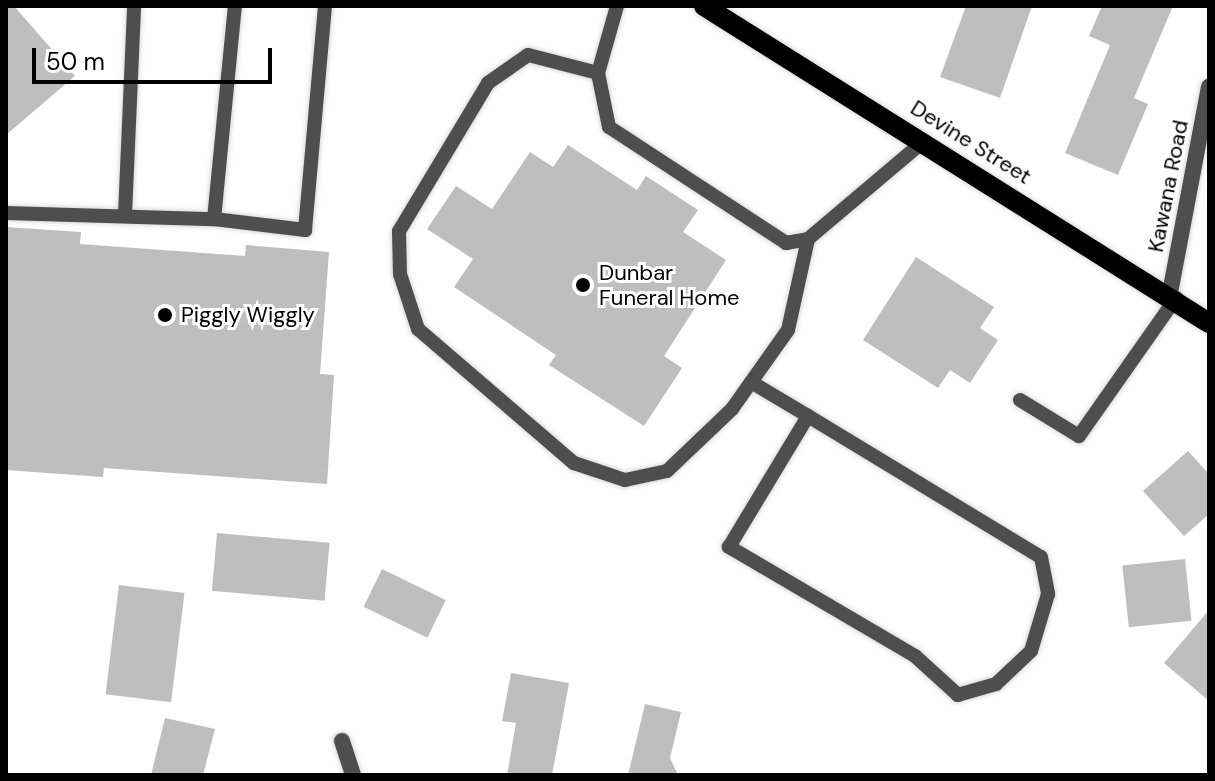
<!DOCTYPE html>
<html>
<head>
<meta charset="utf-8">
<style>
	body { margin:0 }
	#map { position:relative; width:1215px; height:781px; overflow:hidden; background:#fff; font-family:"DM Sans",sans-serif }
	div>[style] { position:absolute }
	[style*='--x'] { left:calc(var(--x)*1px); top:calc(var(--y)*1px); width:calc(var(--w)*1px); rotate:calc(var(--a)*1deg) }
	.building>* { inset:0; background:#bebebe; transform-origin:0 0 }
	.roads { filter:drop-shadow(0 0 2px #dbdbdb) drop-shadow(0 0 2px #dbdbdb) }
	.lane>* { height:14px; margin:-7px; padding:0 7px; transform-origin:7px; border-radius:7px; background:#4e4e4e }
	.street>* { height:16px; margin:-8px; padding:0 8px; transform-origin:8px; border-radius:8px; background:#4e4e4e }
	.primary>* { height:20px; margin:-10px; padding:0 10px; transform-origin:10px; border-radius:10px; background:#000 }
	.dots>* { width:22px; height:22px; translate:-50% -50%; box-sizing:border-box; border:4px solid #fff; border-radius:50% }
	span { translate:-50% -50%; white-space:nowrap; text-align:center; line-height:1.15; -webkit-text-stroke:6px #fff; paint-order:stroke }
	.street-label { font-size:22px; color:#000 }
	.poi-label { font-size:22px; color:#000 }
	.left { translate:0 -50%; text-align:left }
	.frame { position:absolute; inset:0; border:8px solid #000; pointer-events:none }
	.scale { position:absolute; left:32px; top:48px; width:240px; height:36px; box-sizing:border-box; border:4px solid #000; border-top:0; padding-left:10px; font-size:24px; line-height:28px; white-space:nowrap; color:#000; -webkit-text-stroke:6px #fff; paint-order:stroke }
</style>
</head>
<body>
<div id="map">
	<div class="building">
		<i style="clip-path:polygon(6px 6px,14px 6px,75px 76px,6px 135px)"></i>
		<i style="clip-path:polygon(966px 6px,1032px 6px,1000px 98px,940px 77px)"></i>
		<i style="clip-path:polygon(1102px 6px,1173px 6px,1134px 98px,1148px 104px,1118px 175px,1065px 153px,1110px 45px,1089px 36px)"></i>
		<i style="clip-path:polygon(568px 145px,637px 190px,646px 176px,698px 210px,683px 232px,726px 260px,664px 356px,682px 368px,644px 426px,549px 365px,556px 355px,454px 287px,473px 259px,427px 229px,456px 186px,492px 209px,530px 152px,553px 167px)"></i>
		<i style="clip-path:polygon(6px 227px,81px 232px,80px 244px,245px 256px,246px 245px,329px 252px,320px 374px,334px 375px,327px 484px,104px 468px,103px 477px,6px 470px)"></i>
		<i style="clip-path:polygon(916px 257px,994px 307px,980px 328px,998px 340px,970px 383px,950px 370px,938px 388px,863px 340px)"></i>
		<i style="clip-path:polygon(1188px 451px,1209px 474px,1209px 514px,1184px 536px,1143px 491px)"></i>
		<i style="left:217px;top:533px;width:113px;height:58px;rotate:5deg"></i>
		<i style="left:1185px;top:559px;width:62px;height:63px;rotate:84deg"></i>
		<i style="left:382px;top:569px;width:71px;height:42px;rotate:26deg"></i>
		<i style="left:119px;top:585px;width:66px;height:110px;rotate:7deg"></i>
		<i style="clip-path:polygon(1209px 610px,1209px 701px,1164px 663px)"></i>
		<i style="clip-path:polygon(511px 673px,569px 683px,552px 775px,507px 775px,516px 723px,502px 721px)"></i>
		<i style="clip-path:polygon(645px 704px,681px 712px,670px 758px,678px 775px,628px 775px)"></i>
		<i style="clip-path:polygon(165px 718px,215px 729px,203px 775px,151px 775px)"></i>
	</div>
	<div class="roads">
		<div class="lane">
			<i style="--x:617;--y:6;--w:70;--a:105.8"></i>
			<i style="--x:598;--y:73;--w:55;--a:78.5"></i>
			<i style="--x:609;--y:127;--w:212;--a:33.2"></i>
			<i style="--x:786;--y:243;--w:22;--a:-10"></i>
			<i style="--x:808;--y:239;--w:152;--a:-40.2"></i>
			<i style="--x:598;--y:73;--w:72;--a:-165.6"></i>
			<i style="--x:528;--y:55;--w:49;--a:145"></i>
			<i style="--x:488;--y:83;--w:173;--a:121"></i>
			<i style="--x:399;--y:231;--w:43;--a:88.7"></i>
			<i style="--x:400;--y:274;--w:58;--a:71.9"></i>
			<i style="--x:418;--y:329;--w:206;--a:40.7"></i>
			<i style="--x:574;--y:463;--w:54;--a:18.4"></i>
			<i style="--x:625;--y:480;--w:43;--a:-12.1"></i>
			<i style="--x:667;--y:471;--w:90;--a:-43.6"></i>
			<i style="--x:732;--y:409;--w:97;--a:-54.7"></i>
			<i style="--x:788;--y:330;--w:93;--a:-77.6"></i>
			<i style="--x:6;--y:213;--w:208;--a:1.7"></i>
			<i style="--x:214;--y:219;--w:92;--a:6.9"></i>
			<i style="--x:305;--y:230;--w:225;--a:-84.9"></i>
			<i style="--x:125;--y:215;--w:209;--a:-87.5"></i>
			<i style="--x:214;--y:219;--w:214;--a:-84.4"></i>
			<i style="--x:751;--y:382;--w:66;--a:30.8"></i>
			<i style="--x:808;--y:416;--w:272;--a:31.2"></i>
			<i style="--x:1041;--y:557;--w:38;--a:79"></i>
			<i style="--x:1048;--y:594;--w:59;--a:106.6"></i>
			<i style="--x:1031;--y:651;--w:48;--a:136.7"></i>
			<i style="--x:996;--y:684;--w:40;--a:164"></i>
			<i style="--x:958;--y:695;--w:58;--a:-137.8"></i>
			<i style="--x:915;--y:656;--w:216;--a:-149.6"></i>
			<i style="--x:729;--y:547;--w:153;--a:-58.9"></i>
			<i style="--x:1020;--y:400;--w:69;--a:31.4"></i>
			<i style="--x:1079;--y:436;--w:169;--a:-54.9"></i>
		</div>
		<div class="street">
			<i style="--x:1170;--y:293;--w:210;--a:-79.3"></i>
			<i style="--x:342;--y:741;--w:36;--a:72"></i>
		</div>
		<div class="primary">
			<i style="--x:704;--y:6;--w:596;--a:32.12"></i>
		</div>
	</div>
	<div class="dots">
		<i style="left:583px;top:285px;background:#000"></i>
		<i style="left:165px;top:315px;background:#000"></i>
	</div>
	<div class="street-label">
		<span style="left:971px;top:142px;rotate:32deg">Devine Street</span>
		<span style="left:1168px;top:186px;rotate:-79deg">Kawana Road</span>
	</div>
	<div class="poi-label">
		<span class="left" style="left:599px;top:285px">Dunbar<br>Funeral Home</span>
		<span class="left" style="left:181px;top:315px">Piggly Wiggly</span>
	</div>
	<div class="frame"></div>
	<div class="scale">50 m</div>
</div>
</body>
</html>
